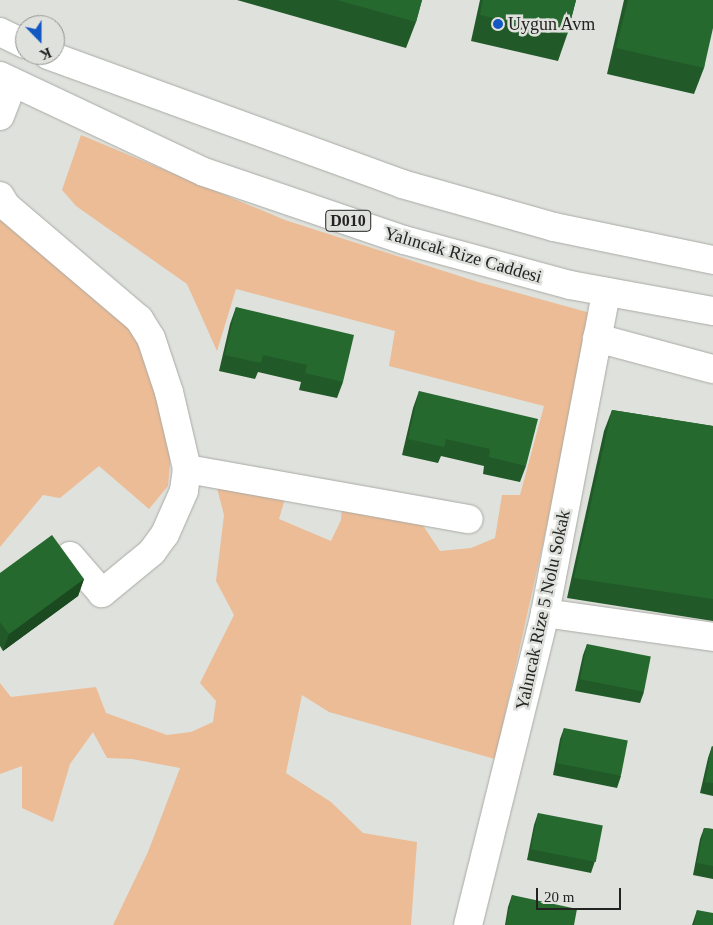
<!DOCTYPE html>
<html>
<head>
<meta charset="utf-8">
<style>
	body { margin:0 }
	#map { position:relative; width:713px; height:925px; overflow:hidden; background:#dfe1dc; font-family:"Times New Roman",serif }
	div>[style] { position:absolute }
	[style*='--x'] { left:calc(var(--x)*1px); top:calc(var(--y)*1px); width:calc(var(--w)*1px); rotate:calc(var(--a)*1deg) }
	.green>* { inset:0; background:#ebbc96 }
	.roads { filter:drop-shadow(0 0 1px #a9aaa5) drop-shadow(0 0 1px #a9aaa5) }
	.minor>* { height:28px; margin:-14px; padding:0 14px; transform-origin:14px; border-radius:14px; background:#fff }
	.highway>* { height:28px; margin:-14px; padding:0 14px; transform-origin:14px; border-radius:14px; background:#fff }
	.wall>* { inset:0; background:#215a28 }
	.shaded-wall>* { inset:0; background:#1b4a21 }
	.building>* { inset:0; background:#26692f; transform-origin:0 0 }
	.dots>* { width:14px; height:14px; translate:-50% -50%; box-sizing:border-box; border:2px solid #dfe1dc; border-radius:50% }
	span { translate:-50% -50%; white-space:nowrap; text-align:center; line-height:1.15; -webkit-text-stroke:5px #dfe1dc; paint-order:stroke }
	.shield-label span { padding:1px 4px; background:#dfe1dc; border:1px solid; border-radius:4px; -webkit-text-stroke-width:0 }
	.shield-label { font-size:16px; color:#232322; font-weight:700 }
	.poi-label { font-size:18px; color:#232322 }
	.left { translate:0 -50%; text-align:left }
	.street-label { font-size:18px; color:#232322 }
	.north { position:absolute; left:15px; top:15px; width:50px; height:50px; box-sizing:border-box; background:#dfe1dc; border:1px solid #949592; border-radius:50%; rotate:158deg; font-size:14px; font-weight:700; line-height:20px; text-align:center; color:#232322 }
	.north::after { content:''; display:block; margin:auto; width:18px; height:22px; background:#1257c2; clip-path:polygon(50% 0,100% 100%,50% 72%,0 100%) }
	.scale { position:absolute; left:536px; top:888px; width:85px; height:22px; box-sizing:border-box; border:2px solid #232322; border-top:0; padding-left:6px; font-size:15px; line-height:18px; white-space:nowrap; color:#232322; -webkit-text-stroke:4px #dfe1dc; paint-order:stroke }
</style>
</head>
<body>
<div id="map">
	<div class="green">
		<i style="clip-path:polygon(81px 135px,285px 220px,478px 282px,594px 314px,495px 759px,329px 712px,302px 695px,286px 773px,331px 802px,363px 833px,417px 842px,411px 925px,113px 925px,148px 852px,180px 768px,132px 759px,107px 758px,93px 732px,70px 764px,53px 822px,22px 808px,22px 766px,0 774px,0 683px,11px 697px,96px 687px,106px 713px,167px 735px,191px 732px,213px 722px,216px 701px,200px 683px,234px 615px,216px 581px,224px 515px,216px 484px,290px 482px,279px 519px,331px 541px,341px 520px,342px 503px,422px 524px,440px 551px,471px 548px,495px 538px,502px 495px,520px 495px,544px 406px,389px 366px,395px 331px,236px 289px,217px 351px,187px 284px,76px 206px,62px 190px)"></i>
		<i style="clip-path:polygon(0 195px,147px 329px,172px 442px,168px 486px,149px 509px,99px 466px,60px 498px,43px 495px,0 547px)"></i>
	</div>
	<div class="roads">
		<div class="minor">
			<i style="--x:0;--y:116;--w:36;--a:-69"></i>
			<i style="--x:0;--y:196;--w:12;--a:59"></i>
			<i style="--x:6;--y:206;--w:175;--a:40.4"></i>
			<i style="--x:139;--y:319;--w:22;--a:58"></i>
			<i style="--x:151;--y:338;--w:57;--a:71.6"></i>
			<i style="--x:169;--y:392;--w:79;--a:76.8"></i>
			<i style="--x:187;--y:469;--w:22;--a:98"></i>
			<i style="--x:184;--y:491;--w:47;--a:113.8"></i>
			<i style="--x:165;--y:534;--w:22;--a:126"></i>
			<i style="--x:152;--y:552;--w:65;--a:140.6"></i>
			<i style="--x:102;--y:593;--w:49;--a:-130.9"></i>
			<i style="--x:597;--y:338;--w:120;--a:15"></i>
			<i style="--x:187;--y:469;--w:286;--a:10.1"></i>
			<i style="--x:545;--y:613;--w:170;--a:8.1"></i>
			<i style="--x:468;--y:925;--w:321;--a:-76.1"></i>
			<i style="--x:545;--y:613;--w:327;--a:-79.2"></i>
		</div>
		<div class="highway">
			<i style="--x:0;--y:32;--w:28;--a:26"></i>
			<i style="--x:48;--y:55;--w:377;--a:20"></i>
			<i style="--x:402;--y:184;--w:158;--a:15.8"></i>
			<i style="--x:554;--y:227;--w:162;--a:11.7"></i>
			<i style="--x:0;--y:76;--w:225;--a:25.2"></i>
			<i style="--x:204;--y:172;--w:211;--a:18.8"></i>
			<i style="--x:404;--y:240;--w:172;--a:15.2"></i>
			<i style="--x:570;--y:285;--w:145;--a:10.3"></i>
		</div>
	</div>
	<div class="wall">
		<i style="clip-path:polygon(237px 0,422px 0,416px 22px,406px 48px)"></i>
		<i style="clip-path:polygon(480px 0,576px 0,567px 35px,558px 61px,471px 41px)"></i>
		<i style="clip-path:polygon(624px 0,713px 0,704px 68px,694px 94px,607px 74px)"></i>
		<i style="clip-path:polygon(236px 307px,343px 382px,337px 398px,299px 390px,301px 382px,258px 372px,255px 379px,219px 371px,230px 324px)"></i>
		<i style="clip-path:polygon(419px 391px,526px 466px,520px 482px,483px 474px,484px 466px,441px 456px,438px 463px,402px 455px,413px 408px)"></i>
		<i style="clip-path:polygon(612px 410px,713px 426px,713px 621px,567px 598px,604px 431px)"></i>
		<i style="clip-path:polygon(0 573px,84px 579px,78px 596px,3px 651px,0 646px)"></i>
		<i style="clip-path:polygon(587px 644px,644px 692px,640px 703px,575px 691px,583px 655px)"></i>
		<i style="clip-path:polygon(564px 728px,621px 776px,617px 788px,553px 775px,560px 739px)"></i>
		<i style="clip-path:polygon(712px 746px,713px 747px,713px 796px,700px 793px,708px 758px)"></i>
		<i style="clip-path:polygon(538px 813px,595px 861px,591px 873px,527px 860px,534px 825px)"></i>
		<i style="clip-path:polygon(704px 828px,713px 829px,713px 879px,693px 875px,700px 839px)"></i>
		<i style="clip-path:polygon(512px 895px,574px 925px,505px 925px,508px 907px)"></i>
		<i style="clip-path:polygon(697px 910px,713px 925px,692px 925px)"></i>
	</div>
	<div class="shaded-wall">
		<i style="clip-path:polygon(84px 579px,78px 596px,3px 651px,9px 634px)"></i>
	</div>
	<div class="building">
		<i style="clip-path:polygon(337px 0,422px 0,416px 22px)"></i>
		<i style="clip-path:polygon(483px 0,576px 0,567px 35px,480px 15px)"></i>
		<i style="clip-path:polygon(628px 0,713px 0,713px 28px,704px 68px,616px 48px)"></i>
		<i style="clip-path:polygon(236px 307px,354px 335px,343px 382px,305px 373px,307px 365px,263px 355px,261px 363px,225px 355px)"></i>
		<i style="clip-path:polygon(419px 391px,538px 419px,526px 466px,489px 457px,490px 449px,446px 439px,444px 447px,408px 439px)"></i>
		<i style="clip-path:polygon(612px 410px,713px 426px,713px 599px,574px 578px)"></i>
		<i style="clip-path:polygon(52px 535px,84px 579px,9px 634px,0 622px,0 573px)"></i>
		<i style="left:587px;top:644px;width:65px;height:36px;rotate:11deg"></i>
		<i style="left:564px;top:728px;width:65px;height:36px;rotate:11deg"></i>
		<i style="clip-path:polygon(712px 746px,713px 747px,713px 783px,705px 782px)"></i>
		<i style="left:538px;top:813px;width:66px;height:37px;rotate:11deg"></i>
		<i style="clip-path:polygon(704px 828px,713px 829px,713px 866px,697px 863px)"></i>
		<i style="clip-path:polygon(512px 895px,577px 909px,574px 925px,506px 925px)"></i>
		<i style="clip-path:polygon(697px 910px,713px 913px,713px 925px,694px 925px)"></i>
	</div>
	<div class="dots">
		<i style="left:498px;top:24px;background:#1257c2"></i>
	</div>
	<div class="shield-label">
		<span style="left:348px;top:221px">D010</span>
	</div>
	<div class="poi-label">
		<span class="left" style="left:508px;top:24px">Uygun Avm</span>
	</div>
	<div class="street-label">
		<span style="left:463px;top:255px;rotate:16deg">Yalıncak Rize Caddesi</span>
		<span style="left:543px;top:610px;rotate:-78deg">Yalıncak Rize 5 Nolu Sokak</span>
	</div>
	<div class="north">K</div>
	<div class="scale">20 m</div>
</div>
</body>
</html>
